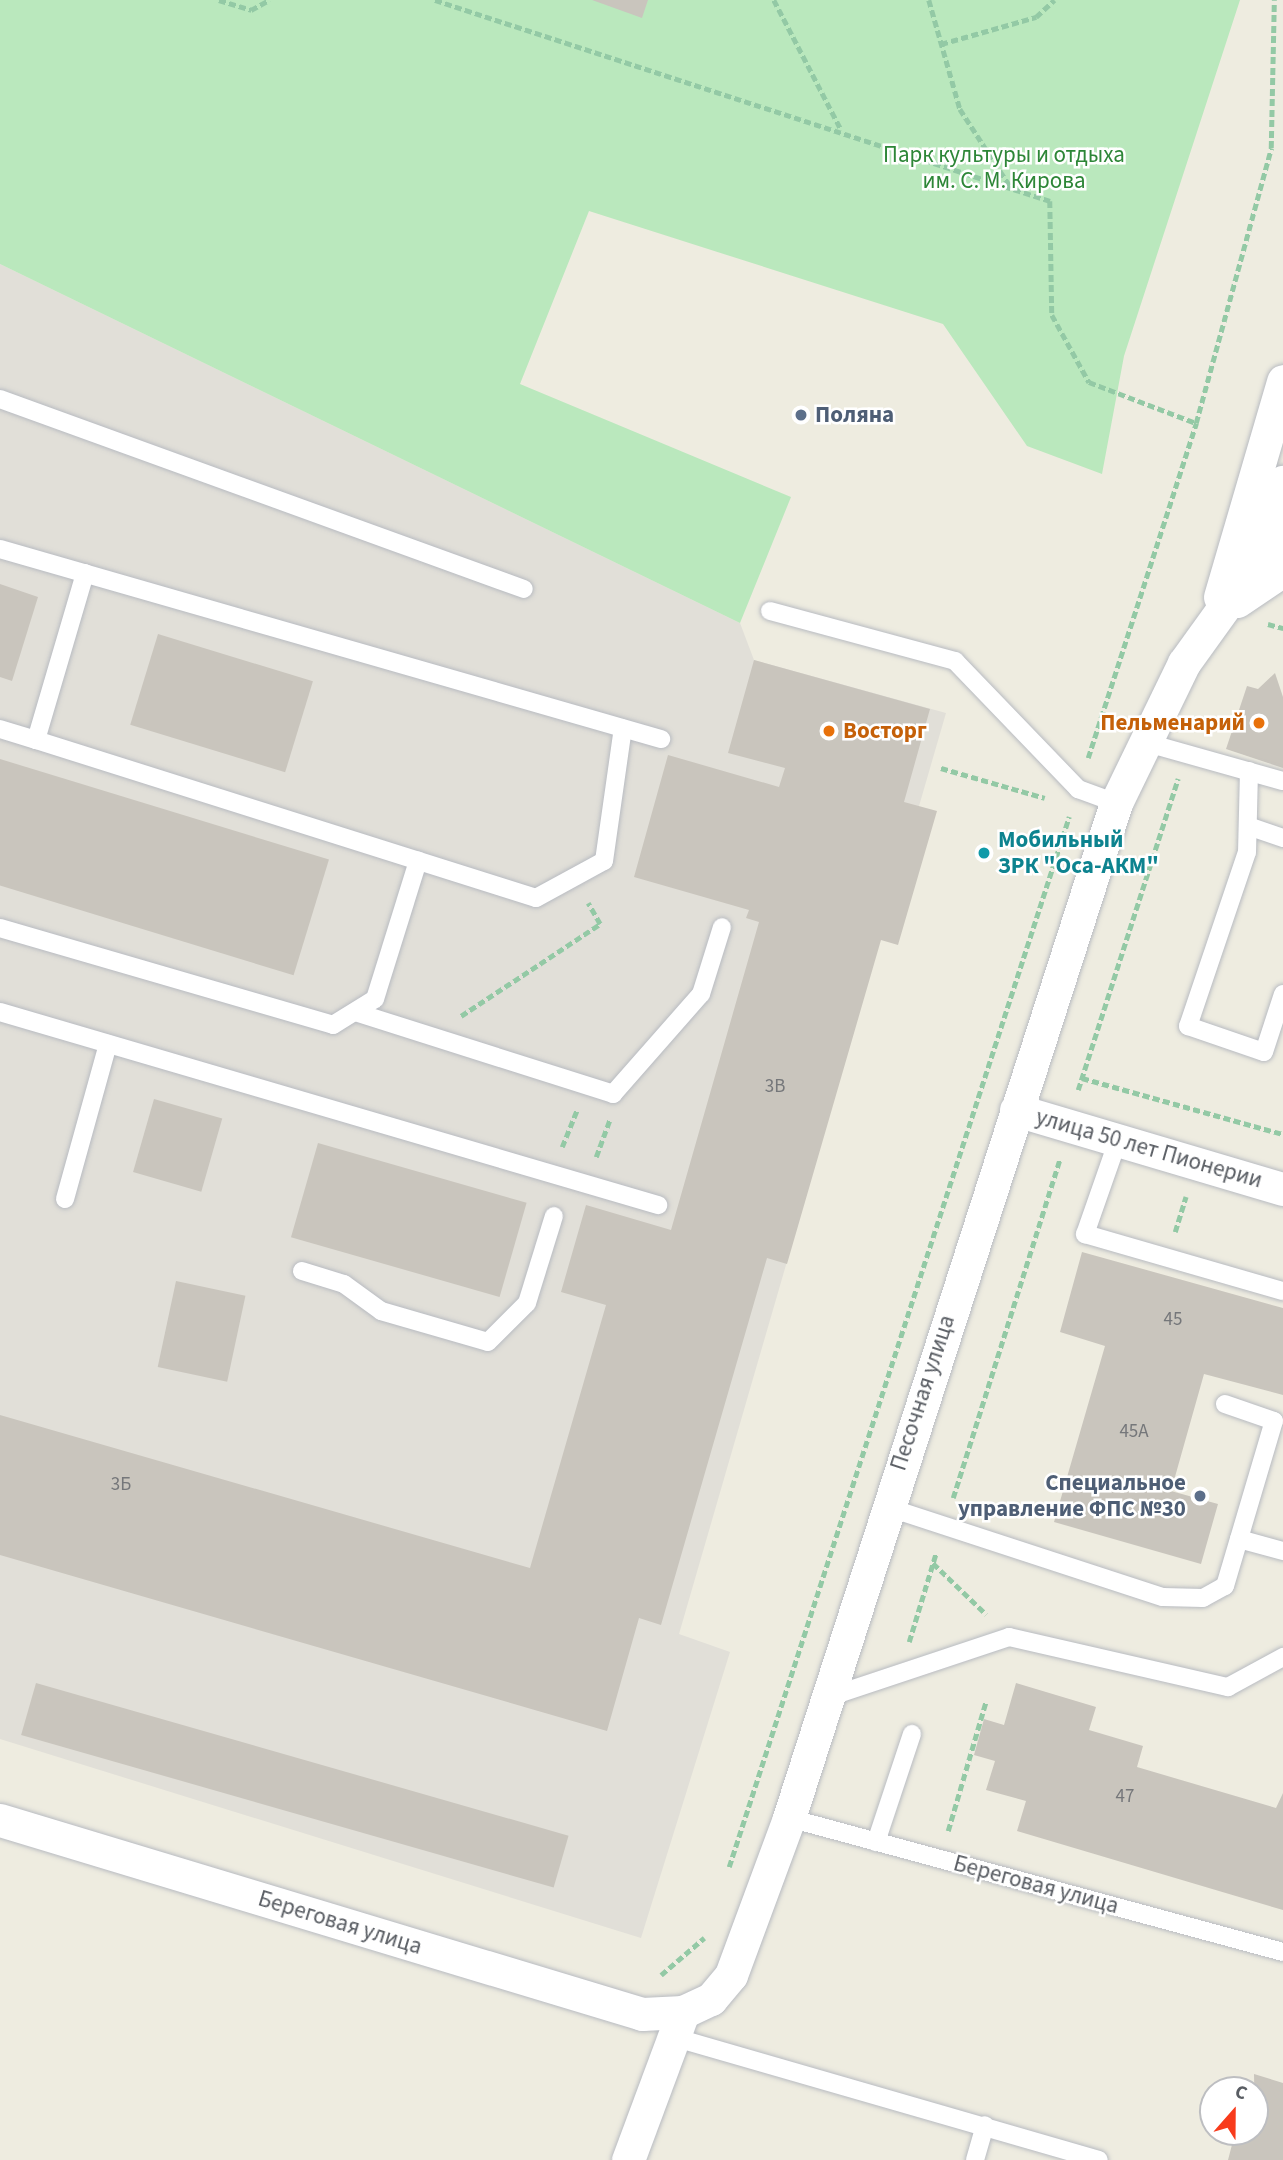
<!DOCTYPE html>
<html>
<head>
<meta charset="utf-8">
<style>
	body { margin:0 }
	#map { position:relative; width:1283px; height:2160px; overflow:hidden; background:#eeece0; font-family:"Source Sans 3",sans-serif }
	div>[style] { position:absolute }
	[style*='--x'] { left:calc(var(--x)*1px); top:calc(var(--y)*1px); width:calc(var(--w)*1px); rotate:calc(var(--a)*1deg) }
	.industrial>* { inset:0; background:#e1dfd8 }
	.green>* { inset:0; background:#bae8bd }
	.building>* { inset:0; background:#c9c5bd; transform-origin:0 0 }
	.path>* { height:4.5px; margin-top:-2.25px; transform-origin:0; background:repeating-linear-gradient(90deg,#93c9a5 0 7px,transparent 0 10.5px) }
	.roads { filter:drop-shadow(0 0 2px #b8bbc1) drop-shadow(0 0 2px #b8bbc1) }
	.lane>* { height:18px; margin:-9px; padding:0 9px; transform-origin:9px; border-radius:9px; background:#fff }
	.street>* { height:33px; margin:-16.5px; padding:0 16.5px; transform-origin:16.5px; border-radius:16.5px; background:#fff }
	.dots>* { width:19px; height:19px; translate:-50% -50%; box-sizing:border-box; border:4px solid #fff; border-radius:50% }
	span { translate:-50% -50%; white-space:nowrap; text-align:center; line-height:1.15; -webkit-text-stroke:5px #fff; paint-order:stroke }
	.number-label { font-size:19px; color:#75777a }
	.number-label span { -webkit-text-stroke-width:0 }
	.park-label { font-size:23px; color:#2d8637 }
	.service-label { font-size:23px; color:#4e5e75; font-weight:700 }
	.left { translate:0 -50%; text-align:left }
	.right { translate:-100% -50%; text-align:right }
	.food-label { font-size:23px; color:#c56008; font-weight:700 }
	.culture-label { font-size:23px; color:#0d838f; font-weight:700 }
	.street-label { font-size:23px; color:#595d63 }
	.north { position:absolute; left:1199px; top:2076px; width:70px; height:70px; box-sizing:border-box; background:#fff; border:2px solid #bdbec1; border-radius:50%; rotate:21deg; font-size:19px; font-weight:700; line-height:28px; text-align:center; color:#595d63 }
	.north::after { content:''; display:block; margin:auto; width:24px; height:32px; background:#f83b1c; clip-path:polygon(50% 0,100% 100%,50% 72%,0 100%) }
</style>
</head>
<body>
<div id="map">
	<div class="industrial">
		<i style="clip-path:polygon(0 264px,740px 623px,754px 660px,946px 713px,679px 1634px,730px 1652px,641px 1938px,0 1739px)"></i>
	</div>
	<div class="green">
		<i style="clip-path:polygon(0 0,1240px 0,1124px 356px,1102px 474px,1027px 446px,943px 324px,589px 211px,520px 384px,791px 497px,740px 623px,0 264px)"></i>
	</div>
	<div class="building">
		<i style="clip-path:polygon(592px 0,648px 0,642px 18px)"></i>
		<i style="clip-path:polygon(0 584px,38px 597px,12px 681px,0 677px)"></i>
		<i style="left:158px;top:634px;width:162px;height:95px;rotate:17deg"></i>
		<i style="clip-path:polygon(754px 660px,930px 709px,904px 802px,937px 811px,898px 945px,881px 940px,787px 1264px,767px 1258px,661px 1625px,639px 1618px,607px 1731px,0 1555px,0 1415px,530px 1568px,606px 1305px,561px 1292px,586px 1205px,671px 1230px,759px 922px,746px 918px,749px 910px,634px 877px,668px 755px,779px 787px,785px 768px,728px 753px)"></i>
		<i style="clip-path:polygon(1275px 673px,1283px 697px,1283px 768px,1226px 749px,1247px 686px,1258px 689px)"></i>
		<i style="left:0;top:759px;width:344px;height:121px;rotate:17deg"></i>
		<i style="left:154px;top:1099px;width:71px;height:76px;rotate:16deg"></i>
		<i style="left:318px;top:1143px;width:217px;height:98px;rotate:16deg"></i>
		<i style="clip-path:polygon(1082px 1252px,1283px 1308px,1283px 1395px,1204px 1374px,1171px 1491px,1218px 1504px,1201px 1564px,1054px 1522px,1105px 1346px,1060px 1332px)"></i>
		<i style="left:176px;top:1281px;width:71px;height:88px;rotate:12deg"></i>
		<i style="left:36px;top:1683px;width:554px;height:54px;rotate:16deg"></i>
		<i style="clip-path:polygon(1016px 1683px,1096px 1707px,1089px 1730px,1143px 1746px,1137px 1767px,1276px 1808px,1283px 1793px,1283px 1910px,1017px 1831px,1026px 1801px,986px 1790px,995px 1761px,974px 1755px,984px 1719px,1004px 1725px)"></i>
		<i style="clip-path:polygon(1254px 2074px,1283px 2083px,1283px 2160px,1228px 2160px,1234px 2137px,1255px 2132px)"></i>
	</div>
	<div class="path">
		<i style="--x:219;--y:0;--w:34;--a:17"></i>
		<i style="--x:251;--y:10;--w:21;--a:-29"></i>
		<i style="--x:435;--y:0;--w:647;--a:18.1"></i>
		<i style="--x:1050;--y:201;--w:114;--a:89"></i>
		<i style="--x:1052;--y:315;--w:77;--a:61.1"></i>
		<i style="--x:1089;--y:382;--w:115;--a:21"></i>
		<i style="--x:774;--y:0;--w:145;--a:62.6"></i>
		<i style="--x:929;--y:0;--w:113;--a:74.1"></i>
		<i style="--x:960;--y:109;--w:92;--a:57"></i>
		<i style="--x:941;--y:44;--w:99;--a:-15.9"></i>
		<i style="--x:1036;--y:17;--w:25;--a:-43"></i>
		<i style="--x:1268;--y:624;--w:16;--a:15"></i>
		<i style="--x:1088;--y:758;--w:352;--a:-72.1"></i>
		<i style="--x:1196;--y:423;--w:285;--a:-74.7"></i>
		<i style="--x:1271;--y:148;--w:148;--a:-88.8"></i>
		<i style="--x:941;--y:768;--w:108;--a:16.1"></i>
		<i style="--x:461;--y:1016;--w:167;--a:-33.5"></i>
		<i style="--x:600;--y:924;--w:24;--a:-120"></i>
		<i style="--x:1082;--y:1078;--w:209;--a:15.6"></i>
		<i style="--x:1078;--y:1090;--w:327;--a:-72.2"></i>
		<i style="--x:562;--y:1147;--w:40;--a:-68"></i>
		<i style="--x:596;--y:1157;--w:40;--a:-69.8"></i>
		<i style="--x:1175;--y:1232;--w:37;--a:-73"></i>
		<i style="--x:953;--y:1498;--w:355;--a:-72.5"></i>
		<i style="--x:933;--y:1563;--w:74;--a:43.9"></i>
		<i style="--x:909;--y:1642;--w:93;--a:-73.1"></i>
		<i style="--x:948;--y:1831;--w:135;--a:-73.7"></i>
		<i style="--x:729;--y:1867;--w:1104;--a:-72.06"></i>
		<i style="--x:661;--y:1975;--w:57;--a:-40.7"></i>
	</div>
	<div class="roads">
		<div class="lane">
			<i style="--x:0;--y:399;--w:557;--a:19.93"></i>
			<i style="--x:0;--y:549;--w:688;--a:16.04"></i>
			<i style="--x:770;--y:611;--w:192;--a:15.1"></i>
			<i style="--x:955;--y:661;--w:178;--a:46.1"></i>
			<i style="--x:1078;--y:789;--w:40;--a:20.2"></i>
			<i style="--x:0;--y:729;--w:38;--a:17"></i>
			<i style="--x:36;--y:740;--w:174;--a:-73.6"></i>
			<i style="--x:36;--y:740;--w:524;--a:17.54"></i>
			<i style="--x:536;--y:898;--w:77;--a:-28.6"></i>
			<i style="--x:604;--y:861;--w:134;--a:-81.9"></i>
			<i style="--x:1144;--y:742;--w:144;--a:15.7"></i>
			<i style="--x:1249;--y:771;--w:81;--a:91.4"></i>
			<i style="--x:1247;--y:852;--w:184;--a:108.7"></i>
			<i style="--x:1188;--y:1026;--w:80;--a:18.9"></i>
			<i style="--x:1264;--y:1052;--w:61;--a:-71.9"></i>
			<i style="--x:1248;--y:826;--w:37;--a:19"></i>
			<i style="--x:0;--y:928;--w:347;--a:16.2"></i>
			<i style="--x:333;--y:1025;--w:49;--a:-31.8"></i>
			<i style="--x:375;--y:999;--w:145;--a:-72.7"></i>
			<i style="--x:0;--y:1012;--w:686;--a:16.35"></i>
			<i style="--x:355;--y:1012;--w:271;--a:17.6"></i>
			<i style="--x:613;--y:1094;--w:133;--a:-48.7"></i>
			<i style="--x:701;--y:994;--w:70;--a:-72.6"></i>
			<i style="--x:1118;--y:1140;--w:100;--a:109.3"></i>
			<i style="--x:1085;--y:1234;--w:206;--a:16.1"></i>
			<i style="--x:65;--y:1199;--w:161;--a:-74.5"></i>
			<i style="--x:302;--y:1271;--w:44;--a:17.2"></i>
			<i style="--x:344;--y:1284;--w:46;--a:36.1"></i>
			<i style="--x:381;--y:1311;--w:111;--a:16.2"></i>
			<i style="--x:488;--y:1342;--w:55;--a:-45"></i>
			<i style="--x:527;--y:1303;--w:91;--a:-72.8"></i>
			<i style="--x:887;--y:1507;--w:290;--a:18.1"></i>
			<i style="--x:1163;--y:1597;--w:40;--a:1.4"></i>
			<i style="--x:1203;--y:1598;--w:25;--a:-29"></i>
			<i style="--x:1225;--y:1586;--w:172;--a:-73.5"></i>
			<i style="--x:1274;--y:1421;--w:52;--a:-160.9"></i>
			<i style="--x:1239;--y:1539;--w:46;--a:15.3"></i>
			<i style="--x:826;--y:1698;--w:193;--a:-18.4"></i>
			<i style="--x:1009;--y:1637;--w:225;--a:12.9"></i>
			<i style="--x:1228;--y:1687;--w:63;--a:-28.6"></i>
			<i style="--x:789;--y:1818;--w:512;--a:15.18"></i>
			<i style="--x:876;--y:1842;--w:114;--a:-71.6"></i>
			<i style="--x:673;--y:2037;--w:443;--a:16.1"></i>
			<i style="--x:975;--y:2160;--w:36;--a:-74"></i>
		</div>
		<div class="street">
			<i style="--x:1251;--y:545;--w:71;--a:-63.1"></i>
			<i style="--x:1220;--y:597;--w:225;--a:-73.7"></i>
			<i style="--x:1237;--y:601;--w:55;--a:-34"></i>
			<i style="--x:1016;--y:1110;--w:278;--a:16.5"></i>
			<i style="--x:0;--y:1820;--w:671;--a:16.81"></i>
			<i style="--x:642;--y:2014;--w:41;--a:-2.8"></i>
			<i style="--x:683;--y:2012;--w:31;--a:-25"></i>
			<i style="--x:711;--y:1999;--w:31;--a:-50"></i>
			<i style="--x:731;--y:1975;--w:167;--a:-69.7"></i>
			<i style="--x:789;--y:1818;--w:1066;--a:-72.14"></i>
			<i style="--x:1116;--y:803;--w:156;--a:-64.1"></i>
			<i style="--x:1184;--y:663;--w:170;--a:-54.3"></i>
			<i style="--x:628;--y:2160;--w:158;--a:-69.6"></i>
		</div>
	</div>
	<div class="dots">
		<i style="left:801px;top:415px;background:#5c6f8a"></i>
		<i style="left:1259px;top:723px;background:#e8710a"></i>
		<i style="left:829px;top:731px;background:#e8710a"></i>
		<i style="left:984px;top:853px;background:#0f9aa8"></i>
		<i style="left:1200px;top:1496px;background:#5c6f8a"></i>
	</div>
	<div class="number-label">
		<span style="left:775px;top:1087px">3В</span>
		<span style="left:1173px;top:1320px">45</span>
		<span style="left:1134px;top:1432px">45А</span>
		<span style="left:121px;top:1485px">3Б</span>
		<span style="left:1125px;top:1797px">47</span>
	</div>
	<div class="park-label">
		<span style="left:1004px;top:168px">Парк культуры и отдыха<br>им. С. М. Кирова</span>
	</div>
	<div class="service-label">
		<span class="left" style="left:815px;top:415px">Поляна</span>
		<span class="right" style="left:1186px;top:1496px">Специальное<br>управление ФПС №30</span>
	</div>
	<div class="food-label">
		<span class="right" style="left:1245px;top:723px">Пельменарий</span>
		<span class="left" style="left:843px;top:731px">Восторг</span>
	</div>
	<div class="culture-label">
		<span class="left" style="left:998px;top:853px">Мобильный<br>ЗРК "Оса-АКМ"</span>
	</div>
	<div class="street-label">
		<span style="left:1149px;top:1149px;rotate:16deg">улица 50 лет Пионерии</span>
		<span style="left:923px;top:1393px;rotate:-72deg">Песочная улица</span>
		<span style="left:1036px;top:1885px;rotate:15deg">Береговая улица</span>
		<span style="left:340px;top:1923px;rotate:17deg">Береговая улица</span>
	</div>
	<div class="north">С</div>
</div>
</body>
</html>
